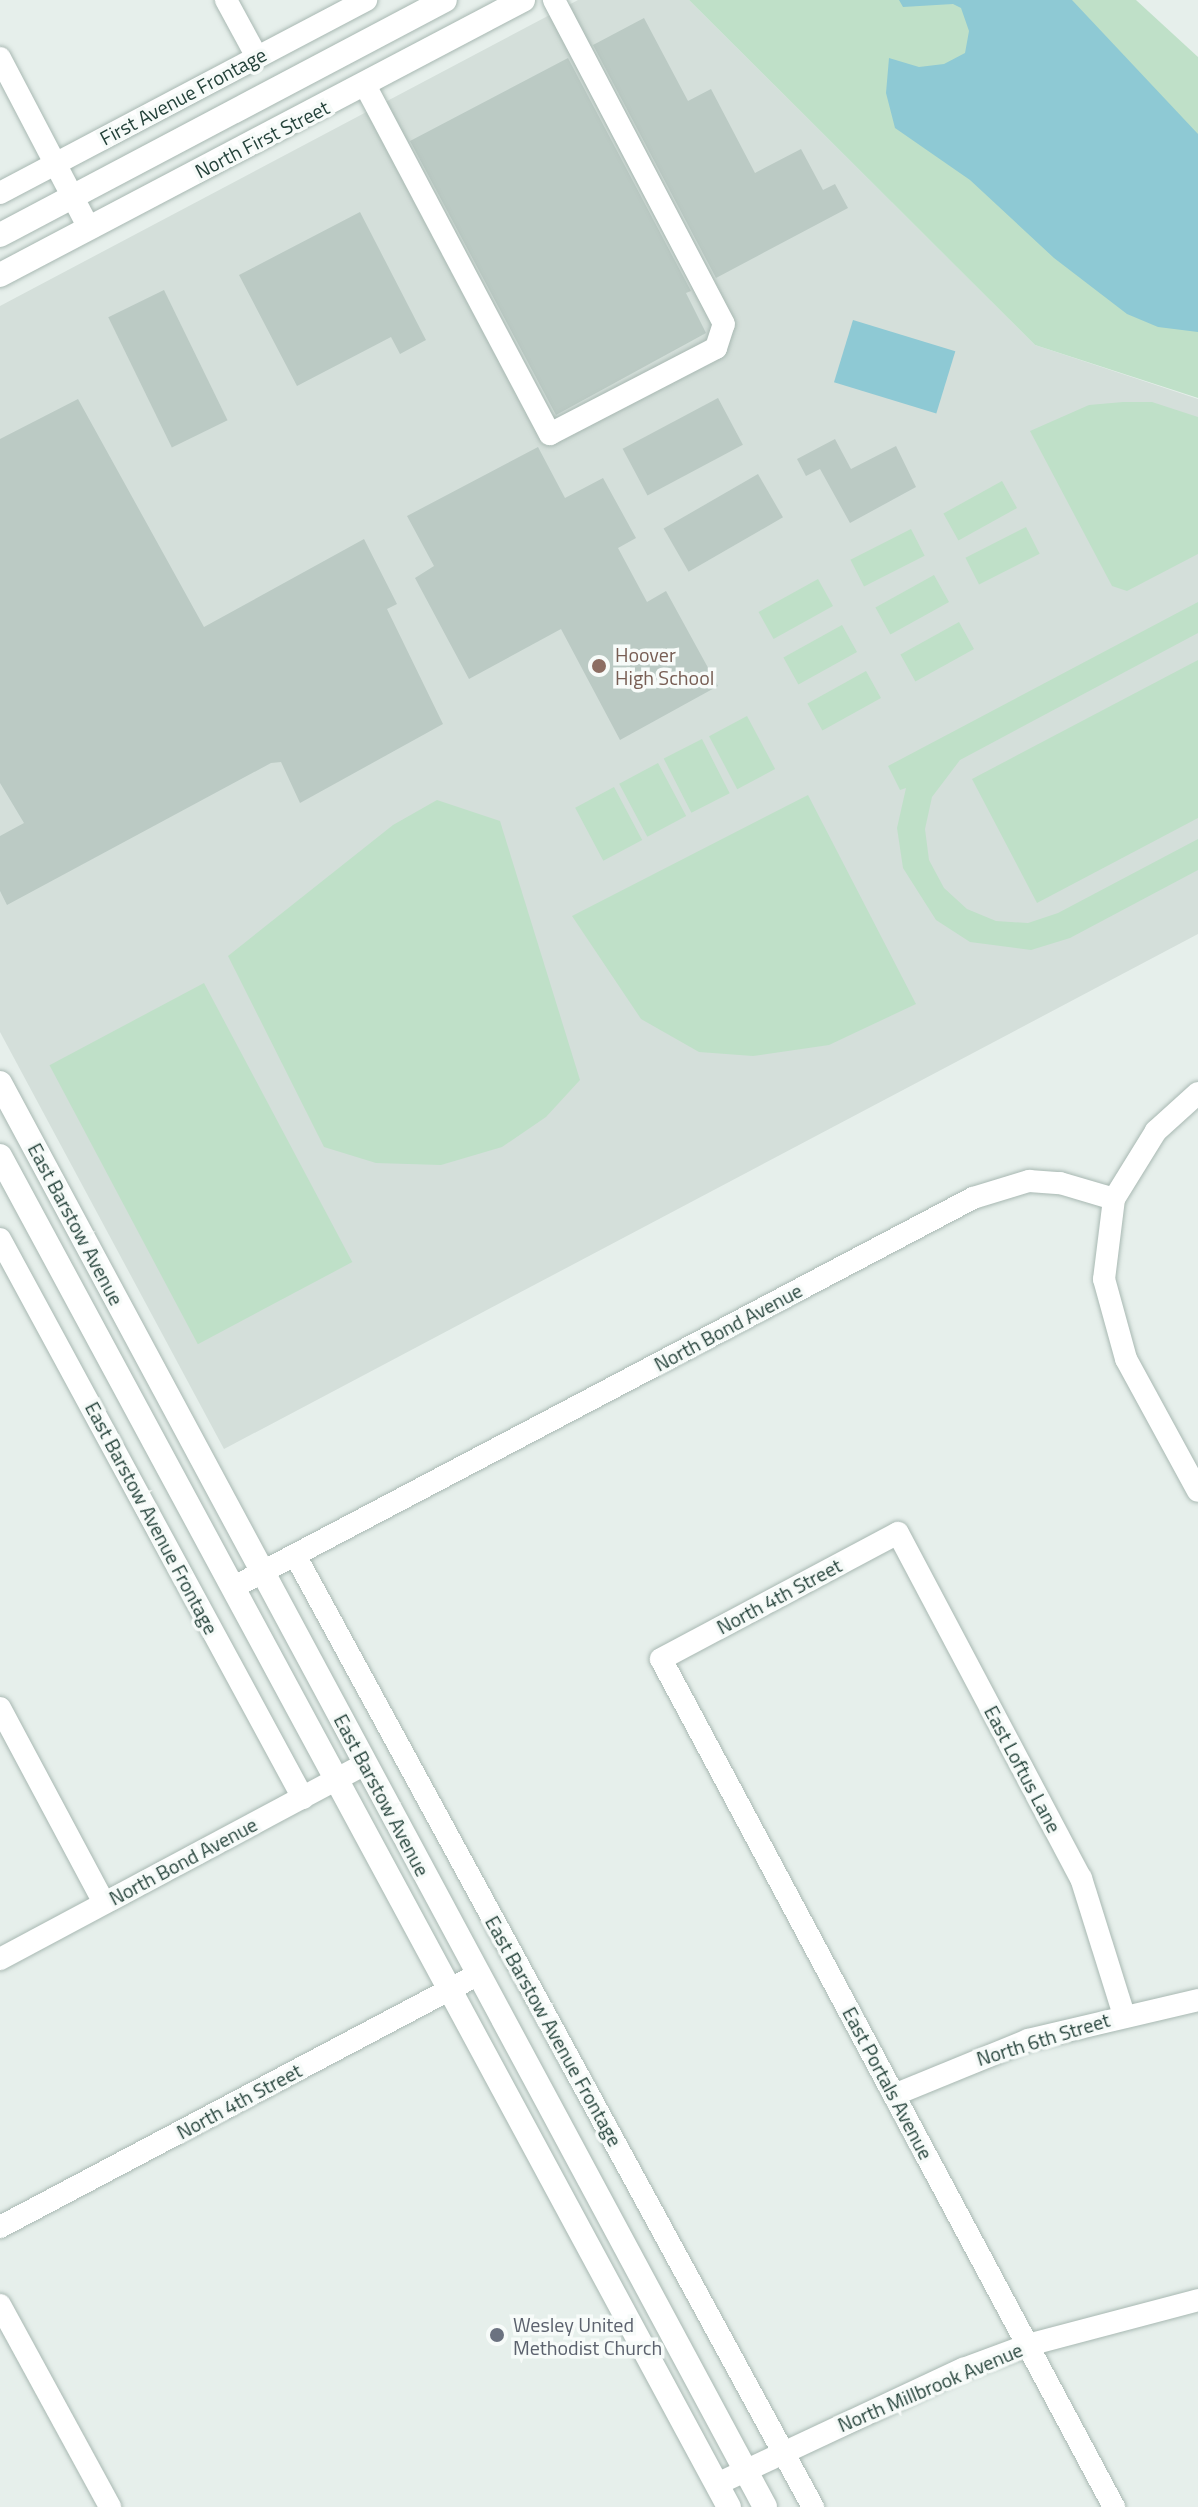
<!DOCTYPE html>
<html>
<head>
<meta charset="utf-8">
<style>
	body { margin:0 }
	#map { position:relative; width:1198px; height:2507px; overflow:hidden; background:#e6efeb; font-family:"Titillium Web",sans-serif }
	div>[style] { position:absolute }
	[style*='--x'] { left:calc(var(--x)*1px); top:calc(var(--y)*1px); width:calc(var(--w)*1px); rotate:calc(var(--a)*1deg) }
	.built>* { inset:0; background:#d4dfda }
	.green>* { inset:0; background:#bfe0c8; transform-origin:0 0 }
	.water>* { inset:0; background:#8ec9d4; transform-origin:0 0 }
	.building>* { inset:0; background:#bbcac4; transform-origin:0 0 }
	.roads { filter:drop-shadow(0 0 2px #a8b8b2) drop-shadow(0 0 2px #a8b8b2) }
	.minor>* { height:22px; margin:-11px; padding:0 11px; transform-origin:11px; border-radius:11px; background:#fff }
	.secondary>* { height:24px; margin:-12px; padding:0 12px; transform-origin:12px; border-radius:12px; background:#fff }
	.dots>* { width:22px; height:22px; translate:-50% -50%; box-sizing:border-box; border:4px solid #f7fbf9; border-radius:50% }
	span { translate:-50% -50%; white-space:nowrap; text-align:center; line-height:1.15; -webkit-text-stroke:7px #f7fbf9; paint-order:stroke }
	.street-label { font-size:20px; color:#24423a }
	.education-label { font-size:20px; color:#785e54 }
	.left { translate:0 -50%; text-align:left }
	.worship-label { font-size:20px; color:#5b616d }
</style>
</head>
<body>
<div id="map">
	<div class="built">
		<i style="clip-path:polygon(578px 0,689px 0,1035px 345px,1198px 399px,1198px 934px,224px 1449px,0 1032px,0 306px)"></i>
	</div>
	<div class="green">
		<i style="clip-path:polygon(689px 0,1136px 0,1198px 57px,1198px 398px,1035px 345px)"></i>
		<i style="clip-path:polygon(1123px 402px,1152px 402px,1198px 417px,1198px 554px,1127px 591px,1112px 586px,1030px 431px,1089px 405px)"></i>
		<i style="left:1002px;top:481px;width:31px;height:67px;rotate:61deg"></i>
		<i style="left:1026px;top:527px;width:30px;height:68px;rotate:63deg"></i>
		<i style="left:911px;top:529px;width:30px;height:68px;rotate:63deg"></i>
		<i style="left:934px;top:575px;width:31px;height:67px;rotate:61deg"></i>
		<i style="left:818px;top:579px;width:31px;height:68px;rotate:61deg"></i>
		<i style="clip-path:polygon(1198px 602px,1198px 633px,960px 760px,932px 797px,925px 829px,929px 860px,944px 888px,967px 909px,996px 921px,1028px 923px,1058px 913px,1198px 839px,1198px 870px,1070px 938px,1031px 950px,970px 942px,936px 920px,903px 868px,897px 828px,906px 788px,900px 790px,888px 766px)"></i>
		<i style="left:959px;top:622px;width:31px;height:67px;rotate:61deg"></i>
		<i style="left:842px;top:625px;width:31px;height:67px;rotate:61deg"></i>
		<i style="clip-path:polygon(1198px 660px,1198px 818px,1037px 903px,972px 779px)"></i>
		<i style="left:866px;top:671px;width:31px;height:67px;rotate:61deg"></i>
		<i style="left:747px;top:716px;width:60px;height:43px;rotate:62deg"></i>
		<i style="left:702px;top:739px;width:61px;height:43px;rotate:63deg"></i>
		<i style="left:658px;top:763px;width:60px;height:44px;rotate:62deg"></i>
		<i style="left:614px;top:787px;width:60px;height:44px;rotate:62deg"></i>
		<i style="clip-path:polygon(808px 795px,916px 1004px,829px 1045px,753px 1056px,699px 1052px,641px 1019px,572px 916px)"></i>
		<i style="clip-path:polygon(437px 800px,500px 821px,580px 1080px,546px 1117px,502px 1147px,441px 1165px,376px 1163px,324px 1147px,228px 956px,393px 825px)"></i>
		<i style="left:204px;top:983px;width:316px;height:175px;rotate:62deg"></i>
	</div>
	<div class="water">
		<i style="clip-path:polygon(899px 0,1072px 0,1198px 134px,1198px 332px,1158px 327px,1127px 314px,1054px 258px,970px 180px,895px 128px,886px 93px,889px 58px,919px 67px,944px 64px,965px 53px,969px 31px,961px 8px,953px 4px,903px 7px)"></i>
		<i style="left:853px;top:320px;width:107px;height:65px;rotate:17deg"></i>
	</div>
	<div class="building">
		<i style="clip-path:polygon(644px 18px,688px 101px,711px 89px,755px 173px,801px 149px,823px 190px,835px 184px,848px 208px,716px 278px,593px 45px)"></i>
		<i style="clip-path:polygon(568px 58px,691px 291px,686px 293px,706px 333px,556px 415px,410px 141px)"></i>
		<i style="clip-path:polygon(360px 212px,426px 340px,400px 354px,391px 337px,297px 386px,239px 275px)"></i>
		<i style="left:164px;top:290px;width:145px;height:62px;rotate:64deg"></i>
		<i style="left:718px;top:398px;width:53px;height:108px;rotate:62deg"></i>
		<i style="clip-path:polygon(78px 399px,204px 627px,364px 539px,397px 604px,387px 609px,443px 724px,300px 803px,281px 762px,271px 763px,7px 905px,0 891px,0 836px,24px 823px,0 783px,0 439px)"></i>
		<i style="clip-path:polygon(835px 439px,851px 469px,896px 446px,916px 487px,850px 523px,820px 469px,806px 476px,797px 459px)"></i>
		<i style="clip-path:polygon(538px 447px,565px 498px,603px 478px,636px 538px,618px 548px,647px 602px,666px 591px,718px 686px,620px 740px,561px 629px,469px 679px,415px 578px,434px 566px,407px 516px)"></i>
		<i style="left:758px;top:474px;width:50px;height:109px;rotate:60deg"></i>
	</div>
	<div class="roads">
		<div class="minor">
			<i style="--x:226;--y:0;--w:65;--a:61.5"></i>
			<i style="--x:0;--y:58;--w:192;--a:62.4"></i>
			<i style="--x:365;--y:85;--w:395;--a:62.1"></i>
			<i style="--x:550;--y:434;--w:187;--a:-27.4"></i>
			<i style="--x:716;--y:348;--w:25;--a:-72"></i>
			<i style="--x:724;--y:324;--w:366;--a:-117.7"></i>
			<i style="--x:0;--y:193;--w:414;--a:-27.8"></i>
			<i style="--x:1198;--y:1093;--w:57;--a:137.9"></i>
			<i style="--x:1156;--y:1131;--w:80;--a:121.7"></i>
			<i style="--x:1114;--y:1199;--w:81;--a:97.1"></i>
			<i style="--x:1104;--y:1279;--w:83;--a:74.6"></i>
			<i style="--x:1126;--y:1359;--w:150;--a:61.4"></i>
			<i style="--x:0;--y:1239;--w:636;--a:61.54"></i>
			<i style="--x:295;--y:1555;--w:1084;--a:61.45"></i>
			<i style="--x:234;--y:1587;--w:835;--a:-27.76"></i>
			<i style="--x:973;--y:1198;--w:59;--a:-16.9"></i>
			<i style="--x:1029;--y:1181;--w:31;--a:4"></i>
			<i style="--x:1060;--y:1183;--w:56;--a:16.5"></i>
			<i style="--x:0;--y:1708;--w:221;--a:61.9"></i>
			<i style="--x:0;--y:1959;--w:414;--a:-28.1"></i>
			<i style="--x:894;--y:2095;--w:145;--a:-22.3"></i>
			<i style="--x:1028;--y:2040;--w:175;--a:-13.2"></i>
			<i style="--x:0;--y:2227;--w:542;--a:-27.84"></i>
			<i style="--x:0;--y:2305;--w:230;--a:61.4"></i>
			<i style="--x:717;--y:2484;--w:272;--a:-25.1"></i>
			<i style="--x:963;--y:2369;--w:69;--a:-20.3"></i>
			<i style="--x:1028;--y:2345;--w:176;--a:-14.8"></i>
			<i style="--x:1114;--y:2507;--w:961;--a:-118.11"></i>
			<i style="--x:661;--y:1659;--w:268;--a:-28"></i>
			<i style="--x:898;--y:1533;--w:391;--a:62.1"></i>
			<i style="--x:1081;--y:1878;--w:144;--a:72.6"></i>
		</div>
		<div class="secondary">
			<i style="--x:0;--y:235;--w:503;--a:-27.84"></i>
			<i style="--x:0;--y:275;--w:591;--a:-27.74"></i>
			<i style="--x:0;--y:1083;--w:1616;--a:61.75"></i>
			<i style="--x:0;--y:1156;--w:1535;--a:61.65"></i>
		</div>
	</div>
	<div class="dots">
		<i style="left:599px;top:666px;background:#8d6e63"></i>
		<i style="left:497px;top:2335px;background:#6b7280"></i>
	</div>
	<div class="street-label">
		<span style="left:183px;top:96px;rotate:-28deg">First Avenue Frontage</span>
		<span style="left:262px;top:139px;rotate:-27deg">North First Street</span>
		<span style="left:76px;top:1224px;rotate:62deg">East Barstow Avenue</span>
		<span style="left:728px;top:1327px;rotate:-28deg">North Bond Avenue</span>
		<span style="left:152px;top:1518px;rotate:62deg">East Barstow Avenue Frontage</span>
		<span style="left:779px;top:1596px;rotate:-28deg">North 4th Street</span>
		<span style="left:1023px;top:1769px;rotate:62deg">East Loftus Lane</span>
		<span style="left:382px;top:1795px;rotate:62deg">East Barstow Avenue</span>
		<span style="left:183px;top:1861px;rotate:-28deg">North Bond Avenue</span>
		<span style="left:554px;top:2031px;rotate:61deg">East Barstow Avenue Frontage</span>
		<span style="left:1043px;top:2039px;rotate:-17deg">North 6th Street</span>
		<span style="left:888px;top:2083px;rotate:62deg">East Portals Avenue</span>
		<span style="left:239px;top:2101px;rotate:-28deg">North 4th Street</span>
		<span style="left:930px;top:2387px;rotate:-23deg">North Millbrook Avenue</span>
	</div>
	<div class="education-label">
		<span class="left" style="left:615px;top:666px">Hoover<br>High School</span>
	</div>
	<div class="worship-label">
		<span class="left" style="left:513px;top:2336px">Wesley United<br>Methodist Church</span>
	</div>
</div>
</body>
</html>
